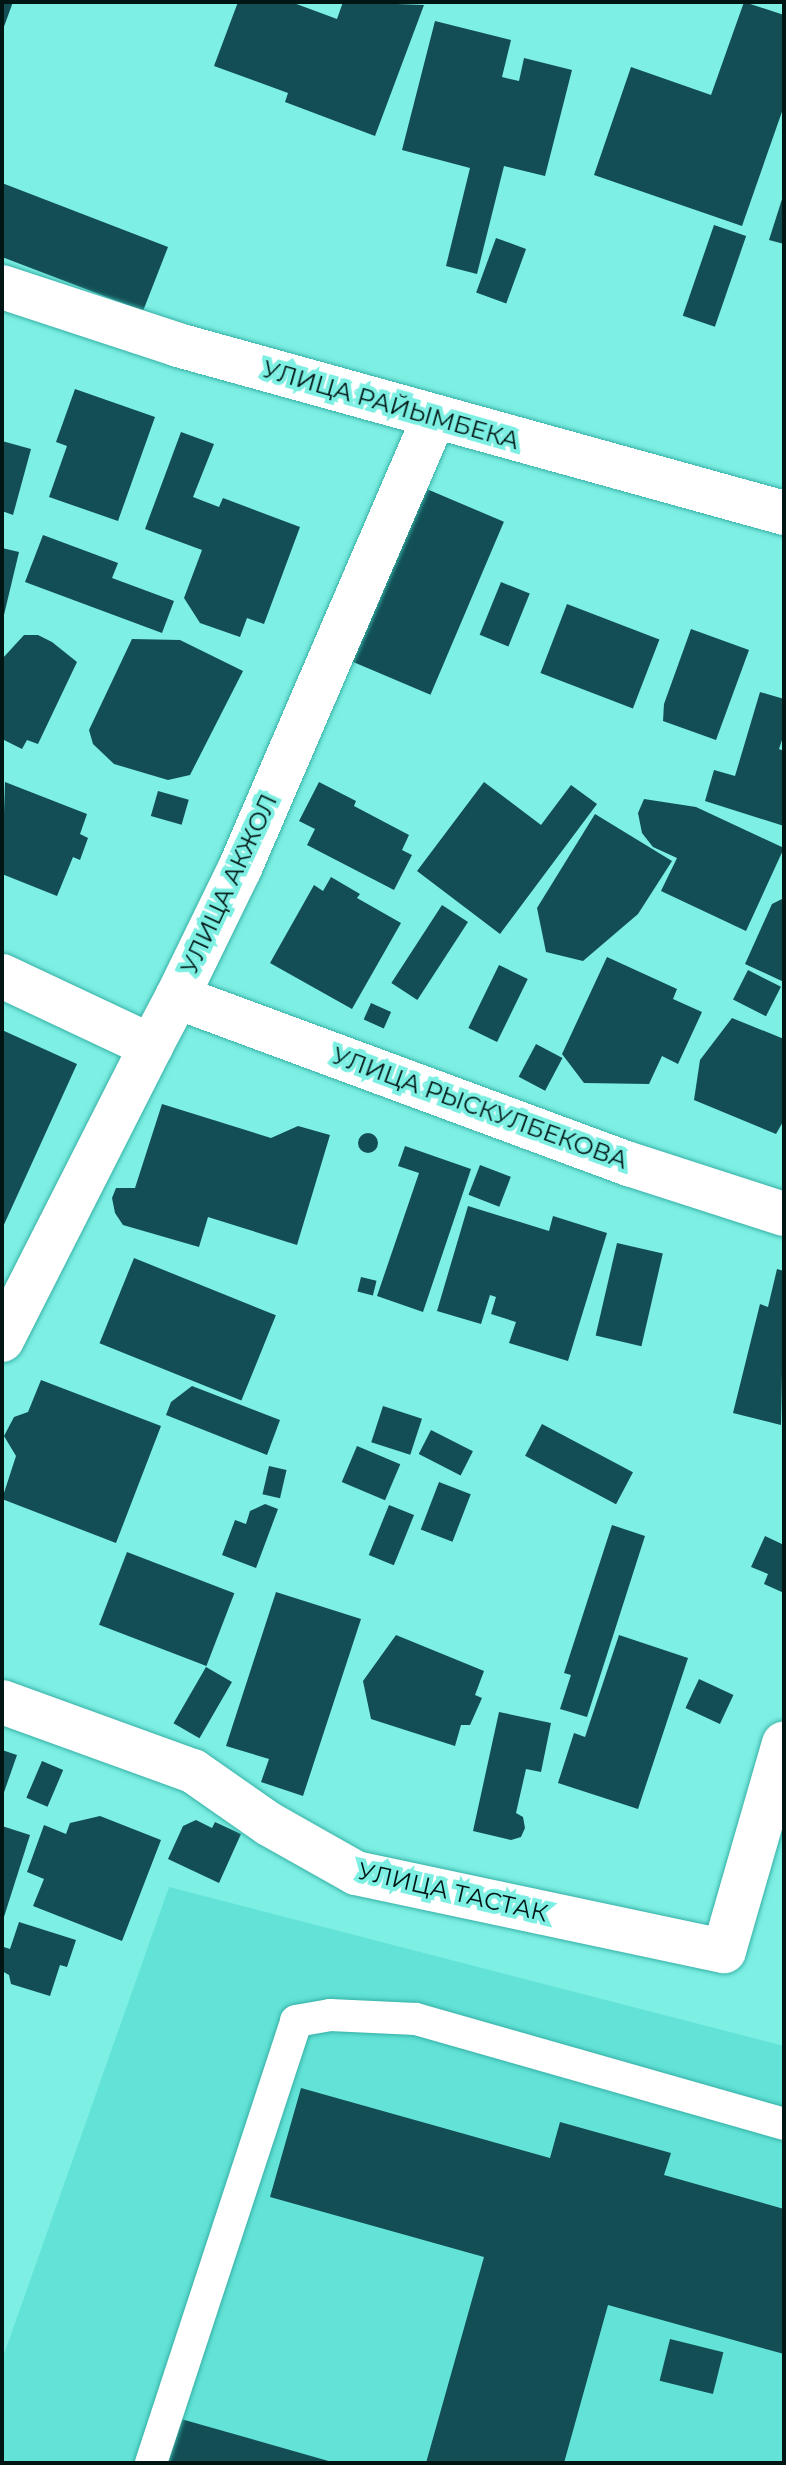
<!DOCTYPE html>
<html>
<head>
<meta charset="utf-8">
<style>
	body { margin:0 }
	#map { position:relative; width:786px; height:2465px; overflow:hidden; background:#7defe3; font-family:Montserrat,sans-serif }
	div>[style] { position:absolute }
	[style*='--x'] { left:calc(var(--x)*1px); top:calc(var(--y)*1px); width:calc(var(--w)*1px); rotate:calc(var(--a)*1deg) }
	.built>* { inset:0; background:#63e3d7 }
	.building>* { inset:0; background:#134e55; transform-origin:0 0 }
	.round { border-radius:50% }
	.roads { filter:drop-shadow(0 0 2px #36b0a6) drop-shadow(0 0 2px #36b0a6) }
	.service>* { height:32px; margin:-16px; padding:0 16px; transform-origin:16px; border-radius:16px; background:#fff }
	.minor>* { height:44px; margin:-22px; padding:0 22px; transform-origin:22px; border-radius:22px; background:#fff }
	.tertiary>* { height:44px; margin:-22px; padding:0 22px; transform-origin:22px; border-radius:22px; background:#fff }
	span { translate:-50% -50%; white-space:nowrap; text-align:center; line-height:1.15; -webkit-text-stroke:8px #7defe3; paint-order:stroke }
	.street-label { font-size:24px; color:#001614 }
	.frame { position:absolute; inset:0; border:4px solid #001614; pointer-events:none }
</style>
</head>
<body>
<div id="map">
	<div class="built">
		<i style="clip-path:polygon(169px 1887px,784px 2046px,784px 2463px,2px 2463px,2px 2360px)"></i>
	</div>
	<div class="building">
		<i style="clip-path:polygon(2px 2px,13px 2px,2px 32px)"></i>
		<i style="clip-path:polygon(238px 2px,291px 2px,337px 19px,343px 2px,424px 5px,375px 136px,285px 102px,288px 93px,214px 66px)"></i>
		<i style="clip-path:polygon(744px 2px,784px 15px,784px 106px,742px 226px,594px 175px,631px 67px,711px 95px)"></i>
		<i style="clip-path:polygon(435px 21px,511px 40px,502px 77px,519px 81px,524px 58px,572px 70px,545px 176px,504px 166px,477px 274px,446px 266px,470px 168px,402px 150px)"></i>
		<i style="clip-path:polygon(2px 183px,168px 247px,143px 311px,2px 257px)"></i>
		<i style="clip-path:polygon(783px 196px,784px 196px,784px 244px,769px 240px)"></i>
		<i style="left:714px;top:225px;width:34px;height:96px;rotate:19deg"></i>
		<i style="left:496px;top:238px;width:32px;height:58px;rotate:20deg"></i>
		<i style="clip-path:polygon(75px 389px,155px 417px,118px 521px,49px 497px,67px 446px,56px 442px)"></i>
		<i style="clip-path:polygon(181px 432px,214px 444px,193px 497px,219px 507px,223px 498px,300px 527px,264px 624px,247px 618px,240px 637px,200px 623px,184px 598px,202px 550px,145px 529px)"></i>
		<i style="clip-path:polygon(2px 441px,31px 449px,13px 515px,2px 511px)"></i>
		<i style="left:422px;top:487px;width:89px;height:188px;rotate:23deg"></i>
		<i style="clip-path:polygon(43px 535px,118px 563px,112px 578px,174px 601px,162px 633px,25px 582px)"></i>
		<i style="clip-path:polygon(2px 548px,19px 552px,3px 619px,2px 619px)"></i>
		<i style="left:501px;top:582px;width:31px;height:57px;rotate:22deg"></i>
		<i style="left:567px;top:604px;width:99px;height:74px;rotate:21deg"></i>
		<i style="clip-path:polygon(691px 629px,749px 650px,716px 740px,663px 721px,664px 704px)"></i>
		<i style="clip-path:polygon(24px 635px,38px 635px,52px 642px,77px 662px,38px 744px,27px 740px,22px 749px,2px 739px,2px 659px)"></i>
		<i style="clip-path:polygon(132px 639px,180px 640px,243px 671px,190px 775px,168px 780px,114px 764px,93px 744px,89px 730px)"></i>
		<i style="clip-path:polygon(760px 692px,784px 699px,784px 734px,779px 749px,784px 751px,784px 826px,705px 801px,714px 770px,735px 776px)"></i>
		<i style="clip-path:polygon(5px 782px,87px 814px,80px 834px,88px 838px,80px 860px,73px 857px,57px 896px,2px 874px)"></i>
		<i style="clip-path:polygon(319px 782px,356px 801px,354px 806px,409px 835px,402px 850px,412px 855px,394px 890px,307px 845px,315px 829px,299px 821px)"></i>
		<i style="clip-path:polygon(484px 782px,541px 825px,571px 785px,597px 804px,500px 934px,417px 871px)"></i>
		<i style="left:158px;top:791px;width:32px;height:26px;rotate:16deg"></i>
		<i style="clip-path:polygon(644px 799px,696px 807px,784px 848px,746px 931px,661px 891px,677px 858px,653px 847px,642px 833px,638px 813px)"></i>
		<i style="clip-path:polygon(595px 814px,672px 861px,638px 914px,583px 961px,546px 952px,537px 908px)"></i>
		<i style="clip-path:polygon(331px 877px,360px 894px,357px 898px,401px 923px,352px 1009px,270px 963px,314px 885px,323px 891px)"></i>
		<i style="clip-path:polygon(784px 898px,784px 982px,745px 964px,772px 904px)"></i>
		<i style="left:442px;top:905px;width:31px;height:93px;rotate:33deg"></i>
		<i style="clip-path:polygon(607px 957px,677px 989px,673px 999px,702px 1012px,678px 1064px,662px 1056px,649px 1084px,584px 1083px,562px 1054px)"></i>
		<i style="left:499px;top:965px;width:32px;height:70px;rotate:26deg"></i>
		<i style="left:748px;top:970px;width:37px;height:33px;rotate:27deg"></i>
		<i style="left:371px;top:1003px;width:22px;height:18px;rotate:24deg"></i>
		<i style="clip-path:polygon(732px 1018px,784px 1039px,784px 1120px,776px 1134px,694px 1100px,700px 1060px)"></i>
		<i style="clip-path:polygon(2px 1030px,77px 1064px,2px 1229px)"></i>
		<i style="left:536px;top:1044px;width:30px;height:37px;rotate:28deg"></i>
		<i style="clip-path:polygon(162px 1104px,271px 1138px,298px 1126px,330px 1135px,297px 1245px,208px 1217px,199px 1247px,123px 1225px,115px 1213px,112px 1198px,116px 1188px,135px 1188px)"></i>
		<i class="round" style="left:358px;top:1133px;width:20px;height:20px"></i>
		<i style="clip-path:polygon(405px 1146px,471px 1169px,423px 1312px,377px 1296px,419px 1173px,398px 1166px)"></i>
		<i style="left:480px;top:1165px;width:33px;height:32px;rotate:21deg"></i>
		<i style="clip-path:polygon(468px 1206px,549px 1231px,553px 1216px,607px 1233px,568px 1361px,509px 1343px,516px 1322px,491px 1314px,496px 1297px,490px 1295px,481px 1324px,437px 1311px)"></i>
		<i style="left:617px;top:1243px;width:47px;height:95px;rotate:13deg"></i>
		<i style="left:134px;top:1258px;width:153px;height:92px;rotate:22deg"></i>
		<i style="clip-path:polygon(777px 1269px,784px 1271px,781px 1425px,733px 1413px,760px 1304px,768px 1307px)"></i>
		<i style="left:361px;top:1277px;width:16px;height:15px;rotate:14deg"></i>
		<i style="clip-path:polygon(41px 1380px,161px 1426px,116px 1543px,2px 1499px,16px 1456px,4px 1436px,14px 1417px,28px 1412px)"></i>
		<i style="clip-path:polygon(192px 1386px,280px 1420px,267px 1455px,166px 1415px,171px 1402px)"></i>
		<i style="left:383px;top:1406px;width:41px;height:38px;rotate:18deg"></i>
		<i style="left:542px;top:1424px;width:103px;height:36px;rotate:28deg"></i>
		<i style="left:431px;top:1430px;width:47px;height:27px;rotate:27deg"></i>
		<i style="left:357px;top:1446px;width:47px;height:39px;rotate:23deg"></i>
		<i style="left:269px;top:1466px;width:18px;height:29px;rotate:13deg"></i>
		<i style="left:439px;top:1482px;width:34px;height:51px;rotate:21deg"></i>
		<i style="clip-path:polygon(265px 1504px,278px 1509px,256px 1568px,222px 1555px,235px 1520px,246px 1524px,250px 1511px)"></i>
		<i style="left:389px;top:1505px;width:27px;height:54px;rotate:22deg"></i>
		<i style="clip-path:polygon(612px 1525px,645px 1536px,587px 1717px,560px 1709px,571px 1675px,564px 1673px)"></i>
		<i style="clip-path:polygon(765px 1536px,784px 1545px,784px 1593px,764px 1584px,768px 1574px,751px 1567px)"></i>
		<i style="left:127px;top:1552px;width:115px;height:78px;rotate:21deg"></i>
		<i style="clip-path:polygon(276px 1592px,361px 1619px,303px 1796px,261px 1782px,269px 1759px,226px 1746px)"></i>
		<i style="clip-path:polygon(396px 1635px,484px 1671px,475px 1695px,482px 1698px,470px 1725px,461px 1725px,455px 1746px,371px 1719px,363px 1681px)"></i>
		<i style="clip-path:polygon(619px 1635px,688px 1658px,638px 1809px,558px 1783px,574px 1733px,585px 1737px)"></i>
		<i style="left:206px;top:1667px;width:30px;height:65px;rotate:30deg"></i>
		<i style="left:699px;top:1679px;width:38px;height:32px;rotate:25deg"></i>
		<i style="clip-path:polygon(499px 1712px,551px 1723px,541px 1772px,526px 1769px,516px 1813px,523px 1817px,525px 1828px,521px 1837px,511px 1840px,473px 1831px)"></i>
		<i style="clip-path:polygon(2px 1750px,17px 1755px,2px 1798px)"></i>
		<i style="left:42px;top:1761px;width:23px;height:40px;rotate:23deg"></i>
		<i style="clip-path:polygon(100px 1816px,161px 1840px,122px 1941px,33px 1906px,44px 1879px,27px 1872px,44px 1825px,66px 1834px,70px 1823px)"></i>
		<i style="clip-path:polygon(196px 1820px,212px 1828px,215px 1822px,241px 1834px,219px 1883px,168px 1859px,183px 1826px)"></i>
		<i style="clip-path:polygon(2px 1826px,30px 1835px,3px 1920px,2px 1920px)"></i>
		<i style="clip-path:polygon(19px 1922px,76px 1940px,67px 1967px,60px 1965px,50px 1996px,11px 1984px,9px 1975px,2px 1971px,4px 1947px,10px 1949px)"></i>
		<i style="clip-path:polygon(301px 2088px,550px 2158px,560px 2122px,671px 2153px,664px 2175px,784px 2209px,784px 2354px,608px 2305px,564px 2463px,426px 2463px,484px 2257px,270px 2197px)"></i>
		<i style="left:670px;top:2339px;width:55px;height:43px;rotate:14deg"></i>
		<i style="clip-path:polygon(174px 2417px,332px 2462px,332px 2463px,161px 2463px)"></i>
	</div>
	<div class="roads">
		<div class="service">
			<i style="--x:151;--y:2463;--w:465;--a:-71.8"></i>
			<i style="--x:296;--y:2021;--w:35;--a:-10"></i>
			<i style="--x:330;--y:2015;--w:86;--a:2.7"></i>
			<i style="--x:416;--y:2019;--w:383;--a:15.9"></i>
		</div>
		<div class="minor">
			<i style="--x:2;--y:976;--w:165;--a:25.2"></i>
			<i style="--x:151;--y:1046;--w:55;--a:-62"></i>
			<i style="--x:177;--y:997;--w:482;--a:20.3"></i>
			<i style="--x:629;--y:1164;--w:163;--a:17.9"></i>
			<i style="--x:2;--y:1702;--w:203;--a:19.9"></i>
			<i style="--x:193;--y:1771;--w:93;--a:34.9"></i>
			<i style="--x:269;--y:1824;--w:100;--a:29.4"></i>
			<i style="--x:356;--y:1873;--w:376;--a:12"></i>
			<i style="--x:724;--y:1951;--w:216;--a:-73.9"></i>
		</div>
		<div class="tertiary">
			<i style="--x:2;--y:287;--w:185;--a:18.2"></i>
			<i style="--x:178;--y:345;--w:629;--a:15.49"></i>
			<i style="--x:177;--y:997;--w:144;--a:-64"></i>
			<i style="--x:240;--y:868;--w:490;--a:-66.7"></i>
			<i style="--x:2;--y:1340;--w:330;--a:-63.1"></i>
		</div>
	</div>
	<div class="street-label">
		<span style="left:391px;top:405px;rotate:16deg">УЛИЦА РАЙЫМБЕКА</span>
		<span style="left:229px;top:884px;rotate:-65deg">УЛИЦА АКЖОЛ</span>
		<span style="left:480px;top:1108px;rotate:20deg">УЛИЦА РЫСКУЛБЕКОВА</span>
		<span style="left:453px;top:1892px;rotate:13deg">УЛИЦА ТАСТАК</span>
	</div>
	<div class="frame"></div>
</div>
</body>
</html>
